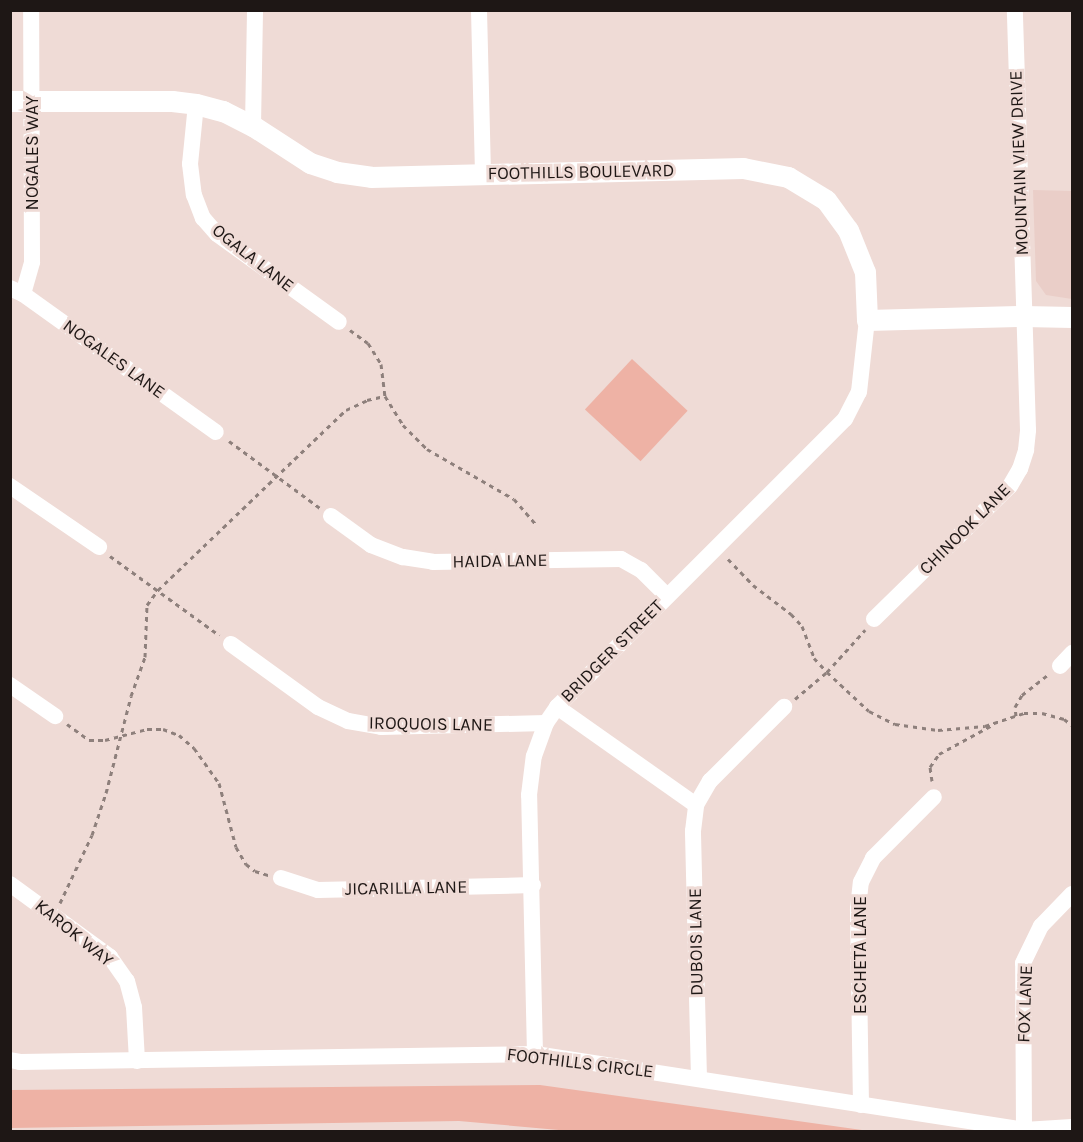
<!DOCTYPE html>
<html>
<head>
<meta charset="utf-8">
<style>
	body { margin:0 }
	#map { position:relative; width:1083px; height:1142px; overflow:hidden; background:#efdbd6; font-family:Karla,sans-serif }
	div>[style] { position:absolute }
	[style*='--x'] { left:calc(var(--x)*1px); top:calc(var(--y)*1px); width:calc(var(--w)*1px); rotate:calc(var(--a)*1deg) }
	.built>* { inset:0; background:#eacec8 }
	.green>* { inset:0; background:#eeb2a5; transform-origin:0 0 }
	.path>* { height:3px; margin-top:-1.5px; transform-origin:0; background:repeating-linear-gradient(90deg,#8e807c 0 4.5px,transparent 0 9px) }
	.minor>* { height:16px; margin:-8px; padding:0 8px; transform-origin:8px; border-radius:8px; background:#fff }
	.tertiary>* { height:21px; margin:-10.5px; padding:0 10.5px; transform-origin:10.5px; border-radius:10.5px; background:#fff }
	span { translate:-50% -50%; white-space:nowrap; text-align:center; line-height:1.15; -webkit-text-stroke:6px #efdbd6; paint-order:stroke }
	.street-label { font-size:18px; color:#1e1715 }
	.frame { position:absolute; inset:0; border:12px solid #1e1715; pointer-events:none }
</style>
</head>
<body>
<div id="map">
	<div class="built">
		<i style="clip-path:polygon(1033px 190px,1072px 191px,1072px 299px,1046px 295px,1036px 281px)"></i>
	</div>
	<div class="green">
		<i style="left:632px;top:359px;width:76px;height:69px;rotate:43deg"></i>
		<i style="clip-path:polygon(540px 1085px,869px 1131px,581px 1132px,459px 1121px,11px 1128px,11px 1090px)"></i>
	</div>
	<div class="path">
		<i style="--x:350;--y:330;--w:22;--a:36"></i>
		<i style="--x:368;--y:343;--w:25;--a:58"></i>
		<i style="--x:381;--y:364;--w:32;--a:83"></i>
		<i style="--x:385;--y:396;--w:34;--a:58"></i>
		<i style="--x:403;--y:425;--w:34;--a:45"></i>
		<i style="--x:427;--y:449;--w:100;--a:29.9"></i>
		<i style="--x:514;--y:499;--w:32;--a:49"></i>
		<i style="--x:229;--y:441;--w:113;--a:36.4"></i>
		<i style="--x:110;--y:556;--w:135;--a:35.9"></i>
		<i style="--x:728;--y:559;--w:36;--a:46"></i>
		<i style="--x:753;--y:585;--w:48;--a:37.3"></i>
		<i style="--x:791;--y:614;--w:16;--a:47"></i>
		<i style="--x:802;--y:626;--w:34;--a:69"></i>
		<i style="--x:814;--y:658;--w:19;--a:47"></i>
		<i style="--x:827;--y:672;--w:57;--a:42.9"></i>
		<i style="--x:869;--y:711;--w:29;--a:27"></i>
		<i style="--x:895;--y:724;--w:43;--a:7.9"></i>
		<i style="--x:938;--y:730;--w:47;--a:-4.9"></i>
		<i style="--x:985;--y:726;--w:41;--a:-18.4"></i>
		<i style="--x:1024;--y:713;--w:18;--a:0"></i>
		<i style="--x:1042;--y:713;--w:23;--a:15"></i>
		<i style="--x:1064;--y:719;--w:10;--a:37"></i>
		<i style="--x:795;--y:699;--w:42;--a:-40.2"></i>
		<i style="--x:827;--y:672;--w:57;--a:-47.9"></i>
		<i style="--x:1016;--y:716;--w:9;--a:-96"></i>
		<i style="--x:1015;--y:707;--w:14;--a:-60"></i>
		<i style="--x:1022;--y:695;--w:33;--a:-38"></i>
		<i style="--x:67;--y:724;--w:27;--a:36"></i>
		<i style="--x:89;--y:740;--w:16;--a:0"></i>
		<i style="--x:105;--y:740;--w:43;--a:-14.7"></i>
		<i style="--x:147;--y:729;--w:16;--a:0"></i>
		<i style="--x:163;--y:729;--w:17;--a:21"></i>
		<i style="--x:179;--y:735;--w:20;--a:41"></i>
		<i style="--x:194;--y:748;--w:43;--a:54.5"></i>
		<i style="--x:219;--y:783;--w:66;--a:75.1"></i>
		<i style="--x:236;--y:847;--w:20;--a:60"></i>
		<i style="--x:246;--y:864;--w:11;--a:38"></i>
		<i style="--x:255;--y:871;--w:14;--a:17"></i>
		<i style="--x:932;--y:781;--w:14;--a:-98"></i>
		<i style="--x:930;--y:767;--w:16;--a:-55"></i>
		<i style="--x:939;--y:754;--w:63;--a:-28.6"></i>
		<i style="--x:60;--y:903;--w:75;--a:-64.8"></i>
		<i style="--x:92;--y:835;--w:44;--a:-71.6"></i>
		<i style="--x:106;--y:793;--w:100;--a:-75.5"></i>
		<i style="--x:131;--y:696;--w:41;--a:-70.3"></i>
		<i style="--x:145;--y:657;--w:52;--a:-87.8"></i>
		<i style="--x:147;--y:605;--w:19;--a:-54"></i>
		<i style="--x:158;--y:590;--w:260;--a:-43.8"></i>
		<i style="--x:346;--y:410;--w:23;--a:-25"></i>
		<i style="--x:367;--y:400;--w:18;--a:-13"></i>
	</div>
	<div class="minor">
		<i style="--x:479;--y:10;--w:165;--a:88.6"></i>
		<i style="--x:196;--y:104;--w:60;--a:95.7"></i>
		<i style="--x:190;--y:164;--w:31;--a:83"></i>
		<i style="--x:194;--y:195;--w:25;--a:69"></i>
		<i style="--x:203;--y:218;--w:21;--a:49"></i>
		<i style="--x:217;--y:234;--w:150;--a:35.8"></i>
		<i style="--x:253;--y:126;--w:116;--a:-89"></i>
		<i style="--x:10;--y:288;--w:14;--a:25"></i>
		<i style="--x:23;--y:294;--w:237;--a:35.6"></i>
		<i style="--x:23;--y:294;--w:33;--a:-74"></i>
		<i style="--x:32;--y:262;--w:252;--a:-90.2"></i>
		<i style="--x:10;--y:486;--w:108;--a:34.4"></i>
		<i style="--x:331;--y:516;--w:49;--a:35.9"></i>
		<i style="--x:371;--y:545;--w:34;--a:21"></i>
		<i style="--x:403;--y:557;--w:30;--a:9"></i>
		<i style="--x:433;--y:562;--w:188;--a:-0.9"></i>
		<i style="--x:621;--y:559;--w:23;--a:29"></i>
		<i style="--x:641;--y:570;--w:37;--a:45"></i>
		<i style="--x:874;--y:619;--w:190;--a:-44.4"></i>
		<i style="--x:1010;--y:486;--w:20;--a:-60"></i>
		<i style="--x:1020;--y:469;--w:20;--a:-72"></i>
		<i style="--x:1026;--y:450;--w:20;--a:-84"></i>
		<i style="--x:1028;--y:430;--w:420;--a:-91.8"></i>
		<i style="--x:231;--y:644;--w:107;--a:35.9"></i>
		<i style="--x:318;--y:707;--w:33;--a:25"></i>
		<i style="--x:348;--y:721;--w:34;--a:10"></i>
		<i style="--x:381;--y:727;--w:165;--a:-1.4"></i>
		<i style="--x:1060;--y:666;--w:18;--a:-47"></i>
		<i style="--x:10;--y:685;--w:55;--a:34.6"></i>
		<i style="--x:557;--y:707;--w:170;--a:35.2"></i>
		<i style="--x:281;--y:878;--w:39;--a:18"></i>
		<i style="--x:318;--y:890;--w:215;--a:-1.3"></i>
		<i style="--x:10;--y:884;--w:124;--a:36.1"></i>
		<i style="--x:110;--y:957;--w:29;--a:55"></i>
		<i style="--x:127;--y:981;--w:27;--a:75"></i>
		<i style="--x:134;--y:1007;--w:54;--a:86.8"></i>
		<i style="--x:535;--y:1054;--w:259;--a:-91.3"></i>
		<i style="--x:529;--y:795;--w:39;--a:-83"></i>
		<i style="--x:534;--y:756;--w:35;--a:-70"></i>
		<i style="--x:546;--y:723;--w:19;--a:-55"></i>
		<i style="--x:557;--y:707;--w:407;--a:-45"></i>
		<i style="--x:845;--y:419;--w:30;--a:-63"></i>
		<i style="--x:859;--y:392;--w:72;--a:-83.7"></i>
		<i style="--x:10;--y:1060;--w:10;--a:11"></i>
		<i style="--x:20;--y:1062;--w:515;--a:-0.89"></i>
		<i style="--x:535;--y:1054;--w:495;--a:8.8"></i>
		<i style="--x:1024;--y:1130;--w:48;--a:-3.6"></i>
		<i style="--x:699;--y:1079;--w:248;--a:-91.4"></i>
		<i style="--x:693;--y:831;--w:26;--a:-83"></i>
		<i style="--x:696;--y:805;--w:28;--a:-60"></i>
		<i style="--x:710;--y:781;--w:105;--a:-45"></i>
		<i style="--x:861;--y:1105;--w:196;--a:-90.9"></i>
		<i style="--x:858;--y:909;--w:27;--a:-84"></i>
		<i style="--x:861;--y:882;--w:27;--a:-63"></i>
		<i style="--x:873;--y:858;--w:86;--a:-45"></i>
		<i style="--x:1024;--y:1130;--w:167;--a:-90.3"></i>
		<i style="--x:1023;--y:963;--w:41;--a:-64.1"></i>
		<i style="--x:1041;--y:926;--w:45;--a:-45.9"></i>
	</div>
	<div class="tertiary">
		<i style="--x:10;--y:101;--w:162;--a:0"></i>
		<i style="--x:172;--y:101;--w:24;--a:7"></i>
		<i style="--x:196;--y:104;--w:28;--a:15"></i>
		<i style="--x:223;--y:111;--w:34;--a:27"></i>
		<i style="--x:253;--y:126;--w:68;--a:33"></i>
		<i style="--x:310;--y:163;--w:28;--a:18"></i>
		<i style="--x:337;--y:172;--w:34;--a:8"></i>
		<i style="--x:371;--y:177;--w:372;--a:-1.4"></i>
		<i style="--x:743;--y:168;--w:46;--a:11.3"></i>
		<i style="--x:788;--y:177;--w:44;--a:31.2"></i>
		<i style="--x:826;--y:200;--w:37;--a:54"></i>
		<i style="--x:848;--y:230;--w:45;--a:68"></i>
		<i style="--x:865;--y:272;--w:48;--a:87.6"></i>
		<i style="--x:867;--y:320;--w:156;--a:-1.5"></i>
		<i style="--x:1023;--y:316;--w:49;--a:1.2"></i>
	</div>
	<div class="street-label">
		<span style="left:32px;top:153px;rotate:-90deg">NOGALES WAY</span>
		<span style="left:1019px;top:163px;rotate:-92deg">MOUNTAIN VIEW DRIVE</span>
		<span style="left:581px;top:172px;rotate:-1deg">FOOTHILLS BOULEVARD</span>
		<span style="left:253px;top:258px;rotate:38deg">OGALA LANE</span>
		<span style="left:114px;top:359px;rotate:36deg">NOGALES LANE</span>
		<span style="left:965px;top:529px;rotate:-45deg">CHINOOK LANE</span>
		<span style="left:500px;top:561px;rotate:-1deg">HAIDA LANE</span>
		<span style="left:612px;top:651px;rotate:-45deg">BRIDGER STREET</span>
		<span style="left:431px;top:724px;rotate:1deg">IROQUOIS LANE</span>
		<span style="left:406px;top:888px;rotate:-1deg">JICARILLA LANE</span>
		<span style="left:74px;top:933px;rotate:39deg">KAROK WAY</span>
		<span style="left:696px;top:942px;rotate:-91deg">DUBOIS LANE</span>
		<span style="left:860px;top:955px;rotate:-90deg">ESCHETA LANE</span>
		<span style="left:1025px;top:1004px;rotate:-88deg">FOX LANE</span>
		<span style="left:580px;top:1063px;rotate:7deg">FOOTHILLS CIRCLE</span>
	</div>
	<div class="frame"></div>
</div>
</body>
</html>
